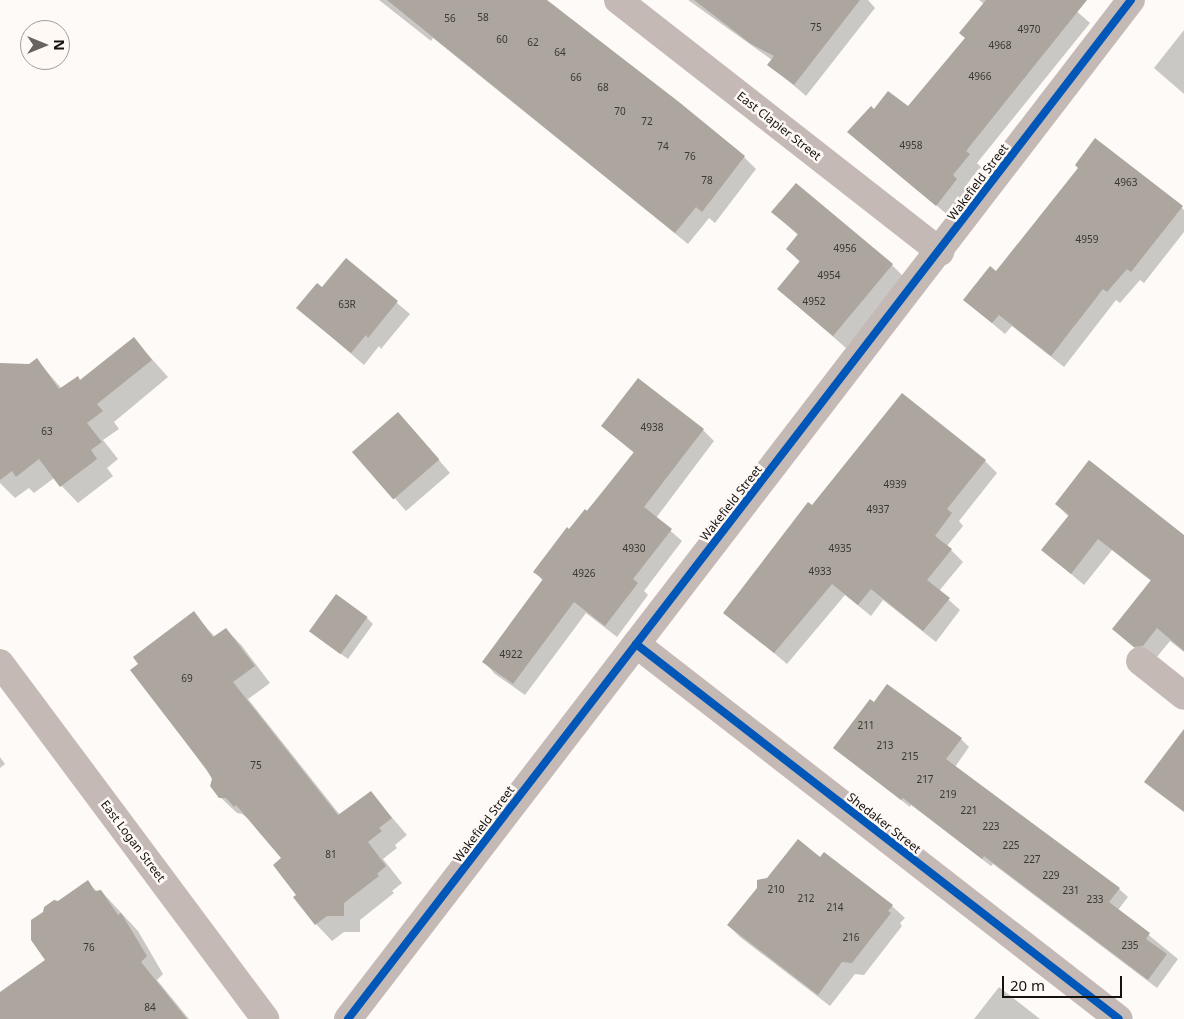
<!DOCTYPE html>
<html>
<head>
<meta charset="utf-8">
<style>
	body { margin:0 }
	#map { position:relative; width:1184px; height:1019px; overflow:hidden; background:#fdfaf7; font-family:"Noto Sans",sans-serif }
	div>[style] { position:absolute }
	[style*='--x'] { left:calc(var(--x)*1px); top:calc(var(--y)*1px); width:calc(var(--w)*1px); rotate:calc(var(--a)*1deg) }
	.shadow>* { inset:0; background:#0003 }
	.building>* { inset:0; background:#aca69f; transform-origin:0 0 }
	.minor>* { height:28px; margin:-14px; padding:0 14px; transform-origin:14px; border-radius:14px; background:#c5b9b6 }
	.cycleway>* { height:8px; margin:-4px; padding:0 4px; transform-origin:4px; border-radius:4px; background:#0057b8 }
	span { translate:-50% -50%; white-space:nowrap; text-align:center; line-height:1.15; -webkit-text-stroke:5px #fff9f5; paint-order:stroke }
	.number-label { font-size:10px; color:#3b3733 }
	.number-label span { -webkit-text-stroke-width:0 }
	.street-label { font-size:12px; color:#15120f }
	.north { position:absolute; left:20px; top:20px; width:50px; height:50px; box-sizing:border-box; background:#fff9f5; border:1px solid #a19d99; border-radius:50%; rotate:90deg; font-size:14px; font-weight:700; line-height:20px; text-align:center; color:#15120f }
	.north::after { content:''; display:block; margin:auto; width:18px; height:22px; background:#666360; clip-path:polygon(50% 0,100% 100%,50% 72%,0 100%) }
	.scale { position:absolute; left:1002px; top:976px; width:120px; height:22px; box-sizing:border-box; border:2px solid #15120f; border-top:0; padding-left:6px; font-size:15px; line-height:18px; white-space:nowrap; color:#15120f; -webkit-text-stroke:4px #fff9f5; paint-order:stroke }
</style>
</head>
<body>
<div id="map">
	<div class="shadow">
		<i style="clip-path:polygon(379px 0,546px 0,744px 157px,756px 169px,715px 223px,709px 218px,688px 244px,433px 38px,431px 41px)"></i>
		<i style="clip-path:polygon(688px 0,868px 0,875px 8px,806px 96px,769px 64px,772px 60px)"></i>
		<i style="clip-path:polygon(979px 0,1064px 0,1090px 23px,977px 163px,981px 167px,964px 188px,968px 192px,949px 216px,849px 132px,874px 110px,908px 108px,966px 39px,984px 4px)"></i>
		<i style="clip-path:polygon(1184px 30px,1184px 94px,1154px 68px)"></i>
		<i style="clip-path:polygon(1176px 202px,1184px 210px,1184px 232px,1144px 283px,1140px 280px,1120px 303px,1116px 300px,1064px 367px,1012px 326px,1005px 334px,964px 300px,996px 272px)"></i>
		<i style="clip-path:polygon(773px 212px,892px 265px,904px 277px,846px 348px,778px 289px,800px 262px,787px 249px,799px 236px)"></i>
		<i style="clip-path:polygon(346px 260px,410px 314px,381px 349px,379px 346px,364px 365px,298px 308px,322px 289px)"></i>
		<i style="clip-path:polygon(134px 339px,168px 377px,114px 422px,119px 429px,103px 440px,118px 459px,107px 468px,113px 476px,78px 503px,54px 478px,34px 493px,29px 488px,15px 498px,0 483px,0 364px,29px 366px,37px 360px,62px 389px,80px 381px)"></i>
		<i style="clip-path:polygon(410px 426px,450px 473px,406px 511px,354px 452px)"></i>
		<i style="clip-path:polygon(602px 426px,703px 430px,714px 441px,656px 518px,682px 541px,644px 591px,648px 595px,617px 637px,586px 613px,525px 695px,495px 674px,484px 662px,543px 581px,535px 572px,635px 454px)"></i>
		<i style="clip-path:polygon(985px 461px,997px 473px,959px 521px,963px 526px,947px 546px,963px 562px,939px 591px,960px 610px,936px 642px,883px 600px,871px 616px,845px 595px,787px 664px,725px 612px,812px 507px)"></i>
		<i style="clip-path:polygon(1056px 504px,1184px 536px,1184px 652px,1170px 641px,1156px 658px,1147px 659px,1113px 629px,1151px 581px,1112px 550px,1084px 585px,1043px 550px,1069px 517px)"></i>
		<i style="clip-path:polygon(193px 613px,215px 637px,226px 629px,242px 646px,270px 683px,248px 699px,340px 815px,371px 793px,407px 835px,395px 845px,397px 848px,383px 859px,402px 883px,392px 891px,394px 893px,360px 920px,360px 932px,344px 932px,332px 941px,316px 924px,298px 895px,283px 858px,252px 821px,242px 814px,237px 813px,220px 797px,213px 779px,132px 670px)"></i>
		<i style="clip-path:polygon(367px 618px,373px 624px,348px 659px,317px 637px)"></i>
		<i style="clip-path:polygon(961px 739px,969px 747px,955px 767px,1119px 889px,1128px 897px,1118px 910px,1178px 959px,1157px 988px,993px 864px,991px 866px,911px 805px,910px 807px,835px 748px)"></i>
		<i style="clip-path:polygon(0 757px,5px 764px,0 768px)"></i>
		<i style="clip-path:polygon(820px 859px,892px 906px,905px 918px,900px 923px,902px 926px,864px 975px,855px 974px,830px 1006px,740px 937px,728px 925px,767px 879px)"></i>
		<i style="clip-path:polygon(88px 882px,97px 892px,101px 891px,138px 931px,163px 974px,157px 980px,189px 1019px,0 1019px,0 994px,47px 960px,59px 902px)"></i>
		<i style="clip-path:polygon(999px 987px,1040px 1019px,974px 1019px)"></i>
	</div>
	<div class="building">
		<i style="clip-path:polygon(387px 0,547px 0,679px 102px,745px 156px,702px 212px,696px 207px,675px 233px)"></i>
		<i style="clip-path:polygon(694px 0,860px 0,794px 85px,767px 65px,774px 56px,751px 44px)"></i>
		<i style="clip-path:polygon(986px 0,1087px 0,966px 151px,970px 154px,953px 175px,957px 179px,936px 206px,847px 132px,871px 106px,874px 109px,888px 91px,908px 106px,965px 38px,959px 33px)"></i>
		<i style="clip-path:polygon(1095px 138px,1183px 206px,1131px 272px,1127px 269px,1107px 292px,1103px 289px,1051px 356px,999px 315px,992px 323px,963px 300px,990px 266px,996px 271px,1078px 168px,1075px 165px)"></i>
		<i style="clip-path:polygon(796px 183px,893px 264px,833px 336px,777px 289px,800px 261px,786px 249px,798px 234px,771px 212px)"></i>
		<i style="clip-path:polygon(346px 258px,398px 301px,368px 338px,366px 335px,351px 353px,296px 308px,317px 283px,322px 287px)"></i>
		<i style="clip-path:polygon(134px 337px,152px 360px,97px 404px,103px 411px,87px 423px,102px 442px,91px 450px,97px 459px,60px 487px,39px 459px,16px 477px,12px 471px,0 480px,0 363px,29px 364px,37px 358px,59px 389px,78px 376px,80px 380px)"></i>
		<i style="clip-path:polygon(638px 378px,704px 429px,644px 507px,672px 529px,633px 579px,638px 583px,605px 626px,574px 602px,513px 684px,482px 662px,543px 579px,533px 572px,567px 527px,569px 529px,585px 509px,587px 511px,634px 452px,601px 426px)"></i>
		<i style="clip-path:polygon(902px 393px,986px 460px,947px 509px,952px 513px,935px 536px,952px 549px,927px 580px,950px 598px,923px 631px,871px 589px,858px 605px,832px 584px,774px 653px,723px 613px,808px 502px,812px 505px)"></i>
		<i style="left:398px;top:412px;width:63px;height:61px;rotate:49deg"></i>
		<i style="clip-path:polygon(1089px 460px,1184px 535px,1184px 651px,1157px 628px,1143px 646px,1134px 647px,1112px 629px,1151px 580px,1098px 539px,1071px 574px,1041px 550px,1069px 515px,1055px 504px)"></i>
		<i style="left:336px;top:594px;width:39px;height:46px;rotate:36deg"></i>
		<i style="clip-path:polygon(194px 611px,213px 637px,226px 628px,255px 666px,233px 682px,338px 815px,371px 791px,392px 818px,379px 828px,382px 831px,368px 842px,386px 866px,377px 874px,379px 876px,344px 903px,344px 916px,327px 916px,315px 925px,293px 897px,296px 895px,273px 865px,281px 858px,236px 805px,234px 807px,226px 798px,219px 798px,210px 786px,212px 779px,207px 770px,130px 670px,138px 664px,133px 657px)"></i>
		<i style="clip-path:polygon(887px 684px,962px 738px,946px 759px,1120px 888px,1109px 902px,1150px 933px,1146px 939px,1167px 954px,1148px 980px,984px 856px,982px 859px,903px 798px,901px 800px,833px 748px,870px 699px,874px 702px)"></i>
		<i style="clip-path:polygon(1184px 729px,1184px 812px,1144px 782px)"></i>
		<i style="clip-path:polygon(798px 839px,820px 857px,824px 852px,893px 905px,888px 911px,891px 913px,852px 963px,842px 962px,818px 995px,727px 925px,757px 888px,757px 880px,767px 878px)"></i>
		<i style="clip-path:polygon(88px 880px,95px 891px,101px 890px,118px 915px,121px 913px,147px 956px,141px 962px,187px 1019px,0 1019px,0 992px,45px 960px,31px 940px,31px 920px,43px 912px,44px 907px,54px 900px,58px 901px)"></i>
	</div>
	<div class="minor">
		<i style="--x:618;--y:0;--w:409;--a:38"></i>
		<i style="--x:636;--y:644;--w:611;--a:37.83"></i>
		<i style="--x:1140;--y:661;--w:56;--a:38.5"></i>
		<i style="--x:0;--y:663;--w:444;--a:53.3"></i>
		<i style="--x:348;--y:1019;--w:1285;--a:-52.46"></i>
	</div>
	<div class="cycleway">
		<i style="--x:636;--y:644;--w:611;--a:37.83"></i>
		<i style="--x:348;--y:1019;--w:1285;--a:-52.46"></i>
	</div>
	<div class="number-label">
		<span style="left:483px;top:18px">58</span>
		<span style="left:450px;top:19px">56</span>
		<span style="left:816px;top:28px">75</span>
		<span style="left:1029px;top:30px">4970</span>
		<span style="left:502px;top:40px">60</span>
		<span style="left:533px;top:43px">62</span>
		<span style="left:1000px;top:46px">4968</span>
		<span style="left:560px;top:53px">64</span>
		<span style="left:980px;top:77px">4966</span>
		<span style="left:576px;top:78px">66</span>
		<span style="left:603px;top:88px">68</span>
		<span style="left:620px;top:112px">70</span>
		<span style="left:647px;top:122px">72</span>
		<span style="left:911px;top:146px">4958</span>
		<span style="left:663px;top:147px">74</span>
		<span style="left:690px;top:157px">76</span>
		<span style="left:707px;top:181px">78</span>
		<span style="left:1126px;top:183px">4963</span>
		<span style="left:1087px;top:240px">4959</span>
		<span style="left:845px;top:249px">4956</span>
		<span style="left:829px;top:276px">4954</span>
		<span style="left:814px;top:302px">4952</span>
		<span style="left:347px;top:305px">63R</span>
		<span style="left:652px;top:428px">4938</span>
		<span style="left:47px;top:432px">63</span>
		<span style="left:895px;top:485px">4939</span>
		<span style="left:878px;top:510px">4937</span>
		<span style="left:634px;top:549px">4930</span>
		<span style="left:840px;top:549px">4935</span>
		<span style="left:820px;top:572px">4933</span>
		<span style="left:584px;top:574px">4926</span>
		<span style="left:511px;top:655px">4922</span>
		<span style="left:187px;top:679px">69</span>
		<span style="left:866px;top:726px">211</span>
		<span style="left:885px;top:746px">213</span>
		<span style="left:910px;top:757px">215</span>
		<span style="left:256px;top:766px">75</span>
		<span style="left:925px;top:780px">217</span>
		<span style="left:948px;top:795px">219</span>
		<span style="left:969px;top:811px">221</span>
		<span style="left:991px;top:827px">223</span>
		<span style="left:1011px;top:846px">225</span>
		<span style="left:331px;top:855px">81</span>
		<span style="left:1032px;top:860px">227</span>
		<span style="left:1051px;top:876px">229</span>
		<span style="left:776px;top:890px">210</span>
		<span style="left:1071px;top:891px">231</span>
		<span style="left:806px;top:899px">212</span>
		<span style="left:1095px;top:900px">233</span>
		<span style="left:835px;top:908px">214</span>
		<span style="left:851px;top:938px">216</span>
		<span style="left:1130px;top:946px">235</span>
		<span style="left:89px;top:948px">76</span>
		<span style="left:150px;top:1008px">84</span>
	</div>
	<div class="street-label">
		<span style="left:779px;top:126px;rotate:38deg">East Clapier Street</span>
		<span style="left:978px;top:182px;rotate:-53deg">Wakefield Street</span>
		<span style="left:731px;top:503px;rotate:-52deg">Wakefield Street</span>
		<span style="left:884px;top:823px;rotate:38deg">Shedaker Street</span>
		<span style="left:484px;top:824px;rotate:-53deg">Wakefield Street</span>
		<span style="left:133px;top:841px;rotate:53deg">East Logan Street</span>
	</div>
	<div class="north">N</div>
	<div class="scale">20 m</div>
</div>
</body>
</html>
